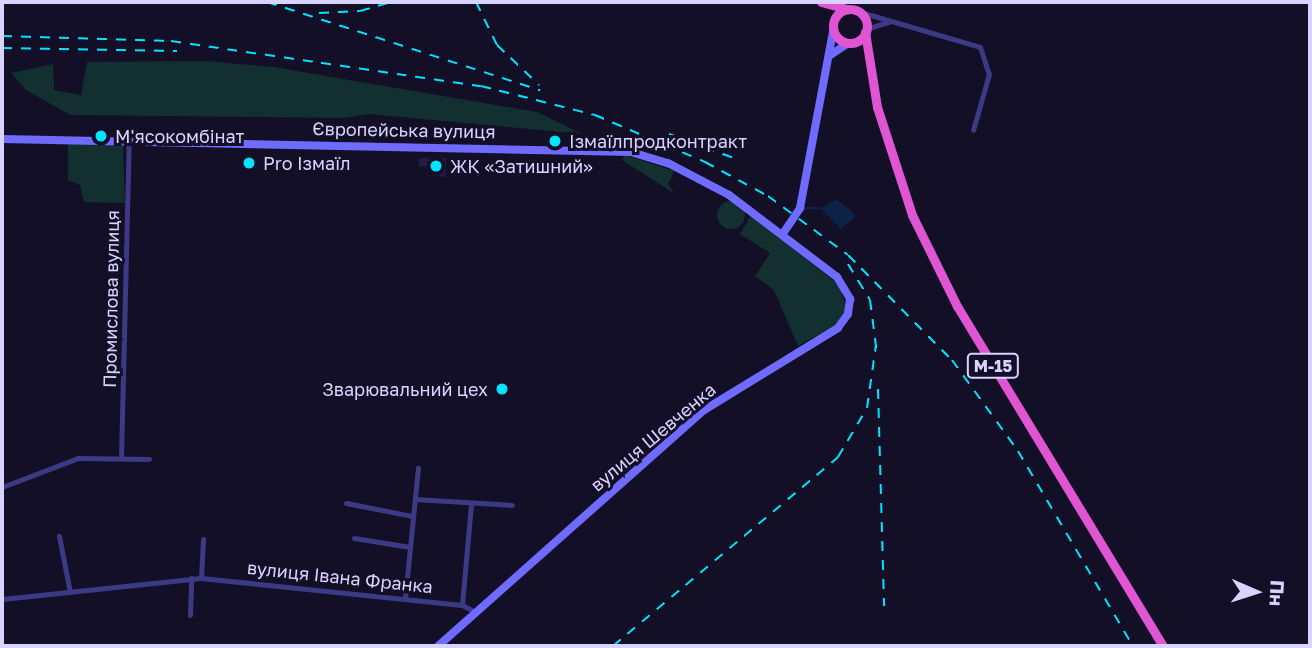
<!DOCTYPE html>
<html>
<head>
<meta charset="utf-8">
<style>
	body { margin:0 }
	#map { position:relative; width:1312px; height:648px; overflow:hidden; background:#130f26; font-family:"Golos Text",sans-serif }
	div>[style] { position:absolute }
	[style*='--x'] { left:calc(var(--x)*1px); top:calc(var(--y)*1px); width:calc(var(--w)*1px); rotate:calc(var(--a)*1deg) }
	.green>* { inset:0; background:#12302f }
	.round { border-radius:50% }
	.water>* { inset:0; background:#0c2248 }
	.stream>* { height:2px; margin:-1px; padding:0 1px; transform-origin:1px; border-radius:1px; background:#0c2248 }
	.building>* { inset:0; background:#241b47 }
	.minor>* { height:5px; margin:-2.5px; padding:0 2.5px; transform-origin:2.5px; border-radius:2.5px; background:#3d3a85 }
	.secondary>* { height:8px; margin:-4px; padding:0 4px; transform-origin:4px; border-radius:4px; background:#6f6bff }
	.trunk>* { height:9px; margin:-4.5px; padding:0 4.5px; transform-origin:4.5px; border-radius:4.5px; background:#e055d1 }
	.trunk>.ring { margin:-4.5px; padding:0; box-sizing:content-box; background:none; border:9px solid #e055d1; border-radius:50% }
	.rail>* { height:2px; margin-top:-1px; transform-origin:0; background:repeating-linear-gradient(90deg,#00e5ff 0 10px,transparent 0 19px) }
	.dots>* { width:19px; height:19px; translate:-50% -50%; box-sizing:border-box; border:4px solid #130f26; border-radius:50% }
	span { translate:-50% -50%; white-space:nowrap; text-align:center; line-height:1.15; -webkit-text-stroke:6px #130f26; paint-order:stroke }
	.shield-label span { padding:2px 5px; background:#130f26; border:2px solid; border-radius:5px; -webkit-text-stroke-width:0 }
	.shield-label { font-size:16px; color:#d9d4ff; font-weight:700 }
	.street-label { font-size:18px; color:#d9d4ff }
	.poi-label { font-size:18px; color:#d9d4ff }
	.left { translate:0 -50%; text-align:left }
	.right { translate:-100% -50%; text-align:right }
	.frame { position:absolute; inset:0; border:4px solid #d9d4ff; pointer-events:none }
	.north { position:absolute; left:1221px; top:557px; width:70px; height:70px; -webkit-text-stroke:5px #130f26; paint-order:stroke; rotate:93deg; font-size:19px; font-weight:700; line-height:28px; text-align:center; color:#d9d4ff }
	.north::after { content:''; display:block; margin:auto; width:24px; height:32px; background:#d9d4ff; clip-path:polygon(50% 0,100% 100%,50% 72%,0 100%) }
</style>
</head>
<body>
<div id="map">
	<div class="green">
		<i style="clip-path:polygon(206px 61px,274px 67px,537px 112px,582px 134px,369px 114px,345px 118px,70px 115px,26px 90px,11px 73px,53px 64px,54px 90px,81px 95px,87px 62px)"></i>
		<i style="clip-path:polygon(68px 143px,123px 145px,125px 203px,84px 202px,80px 185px,68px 180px)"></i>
		<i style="clip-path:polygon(625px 155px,674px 171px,668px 184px,675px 194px,622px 160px)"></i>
		<i class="round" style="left:717px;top:201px;width:28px;height:28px"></i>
		<i style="clip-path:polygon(751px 215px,839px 285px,847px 309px,836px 325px,798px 346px,774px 290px,755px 276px,770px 253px,740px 234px)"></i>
	</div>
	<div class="water">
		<i style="clip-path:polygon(837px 199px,856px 216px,841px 229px,821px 209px)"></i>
	</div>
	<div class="stream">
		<i style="--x:804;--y:208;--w:17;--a:0"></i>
	</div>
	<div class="building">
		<i style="clip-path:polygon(419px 158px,446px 158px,446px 177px,434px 176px,433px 167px,419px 166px)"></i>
	</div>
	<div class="minor">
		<i style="--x:857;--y:11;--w:128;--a:16.3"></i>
		<i style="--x:980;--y:47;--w:28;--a:72"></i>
		<i style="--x:989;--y:74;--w:58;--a:105.9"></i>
		<i style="--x:866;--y:29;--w:25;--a:-18"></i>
		<i style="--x:121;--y:458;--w:317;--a:-88.6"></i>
		<i style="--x:2;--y:487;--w:81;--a:-20.9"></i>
		<i style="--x:78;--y:458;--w:71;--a:0.8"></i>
		<i style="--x:415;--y:499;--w:97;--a:3.5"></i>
		<i style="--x:346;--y:503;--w:67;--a:11.1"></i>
		<i style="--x:59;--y:536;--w:57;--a:78.9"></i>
		<i style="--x:354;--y:538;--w:57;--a:9.1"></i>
		<i style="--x:201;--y:578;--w:39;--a:-87"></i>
		<i style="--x:405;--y:598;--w:131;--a:-84.3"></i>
		<i style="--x:2;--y:599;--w:200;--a:-6"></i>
		<i style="--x:201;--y:578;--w:262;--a:5.9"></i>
		<i style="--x:462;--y:605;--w:13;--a:27"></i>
		<i style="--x:462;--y:605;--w:101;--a:-84.9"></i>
		<i style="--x:190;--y:615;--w:37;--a:-88"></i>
	</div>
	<div class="secondary">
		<i style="--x:829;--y:56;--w:23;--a:-34"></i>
		<i style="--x:2;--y:139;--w:629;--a:1.18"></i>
		<i style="--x:631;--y:152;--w:39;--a:17"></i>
		<i style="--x:668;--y:163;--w:69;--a:27.7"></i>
		<i style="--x:729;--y:195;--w:136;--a:37.2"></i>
		<i style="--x:837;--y:277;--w:26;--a:59"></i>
		<i style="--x:850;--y:299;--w:15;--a:98"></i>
		<i style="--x:848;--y:314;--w:17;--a:126"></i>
		<i style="--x:838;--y:328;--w:157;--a:148.5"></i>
		<i style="--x:704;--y:410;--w:356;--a:138.4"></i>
		<i style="--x:784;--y:232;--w:29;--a:-56"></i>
		<i style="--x:800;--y:208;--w:185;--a:-79.4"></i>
	</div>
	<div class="trunk">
		<i style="--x:821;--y:2;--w:28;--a:15"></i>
		<i class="ring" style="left:833px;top:9px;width:25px;height:25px"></i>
		<i style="--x:865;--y:32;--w:76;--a:80.9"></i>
		<i style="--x:877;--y:107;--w:114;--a:72"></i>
		<i style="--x:912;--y:215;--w:102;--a:63.7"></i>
		<i style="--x:957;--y:306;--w:398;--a:58.8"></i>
	</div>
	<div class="rail">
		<i style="--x:267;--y:2;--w:287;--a:17.9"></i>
		<i style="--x:476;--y:2;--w:48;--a:64"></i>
		<i style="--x:497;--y:45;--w:58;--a:43.6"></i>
		<i style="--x:319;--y:13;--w:41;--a:-2.8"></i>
		<i style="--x:360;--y:11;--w:33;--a:-16"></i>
		<i style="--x:2;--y:36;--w:169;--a:1.7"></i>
		<i style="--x:171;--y:41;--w:313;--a:8.3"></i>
		<i style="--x:481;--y:86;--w:118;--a:14.3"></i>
		<i style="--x:595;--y:115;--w:120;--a:23.1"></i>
		<i style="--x:705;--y:162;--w:72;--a:28.4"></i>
		<i style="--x:768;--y:196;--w:99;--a:36.4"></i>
		<i style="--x:848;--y:255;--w:148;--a:45.3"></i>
		<i style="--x:952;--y:360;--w:112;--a:54"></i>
		<i style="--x:1018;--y:451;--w:226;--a:59.5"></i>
		<i style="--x:2;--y:48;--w:175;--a:1"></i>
		<i style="--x:669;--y:134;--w:69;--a:20.3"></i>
		<i style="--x:848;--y:264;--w:42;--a:58.6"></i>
		<i style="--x:870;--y:300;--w:54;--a:82.6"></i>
		<i style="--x:878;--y:389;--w:217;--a:88.4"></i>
		<i style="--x:613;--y:646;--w:294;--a:-40"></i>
		<i style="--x:838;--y:457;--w:57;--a:-59.4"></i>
		<i style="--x:867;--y:408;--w:64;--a:-81.9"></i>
	</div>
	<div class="dots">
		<i style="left:101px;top:136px;background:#00e5ff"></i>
		<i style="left:555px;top:141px;background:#00e5ff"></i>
		<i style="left:249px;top:163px;background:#00e5ff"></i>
		<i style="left:436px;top:166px;background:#00e5ff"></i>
		<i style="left:502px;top:389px;background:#00e5ff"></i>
	</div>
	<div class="shield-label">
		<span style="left:993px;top:366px">М-15</span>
	</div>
	<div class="street-label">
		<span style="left:404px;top:130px;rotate:1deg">Європейська вулиця</span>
		<span style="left:111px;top:299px;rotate:-89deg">Промислова вулиця</span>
		<span style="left:653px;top:437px;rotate:-40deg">вулиця Шевченка</span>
		<span style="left:340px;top:577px;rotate:6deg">вулиця Івана Франка</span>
	</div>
	<div class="poi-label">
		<span class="left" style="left:115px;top:136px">М'ясокомбінат</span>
		<span class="left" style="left:569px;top:141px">Ізмаїлпродконтракт</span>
		<span class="left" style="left:263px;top:163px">Pro Ізмаїл</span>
		<span class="left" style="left:450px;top:166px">ЖК «Затишний»</span>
		<span class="right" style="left:488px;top:389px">Зварювальний цех</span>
	</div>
	<div class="frame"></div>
	<div class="north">Пн</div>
</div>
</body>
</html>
